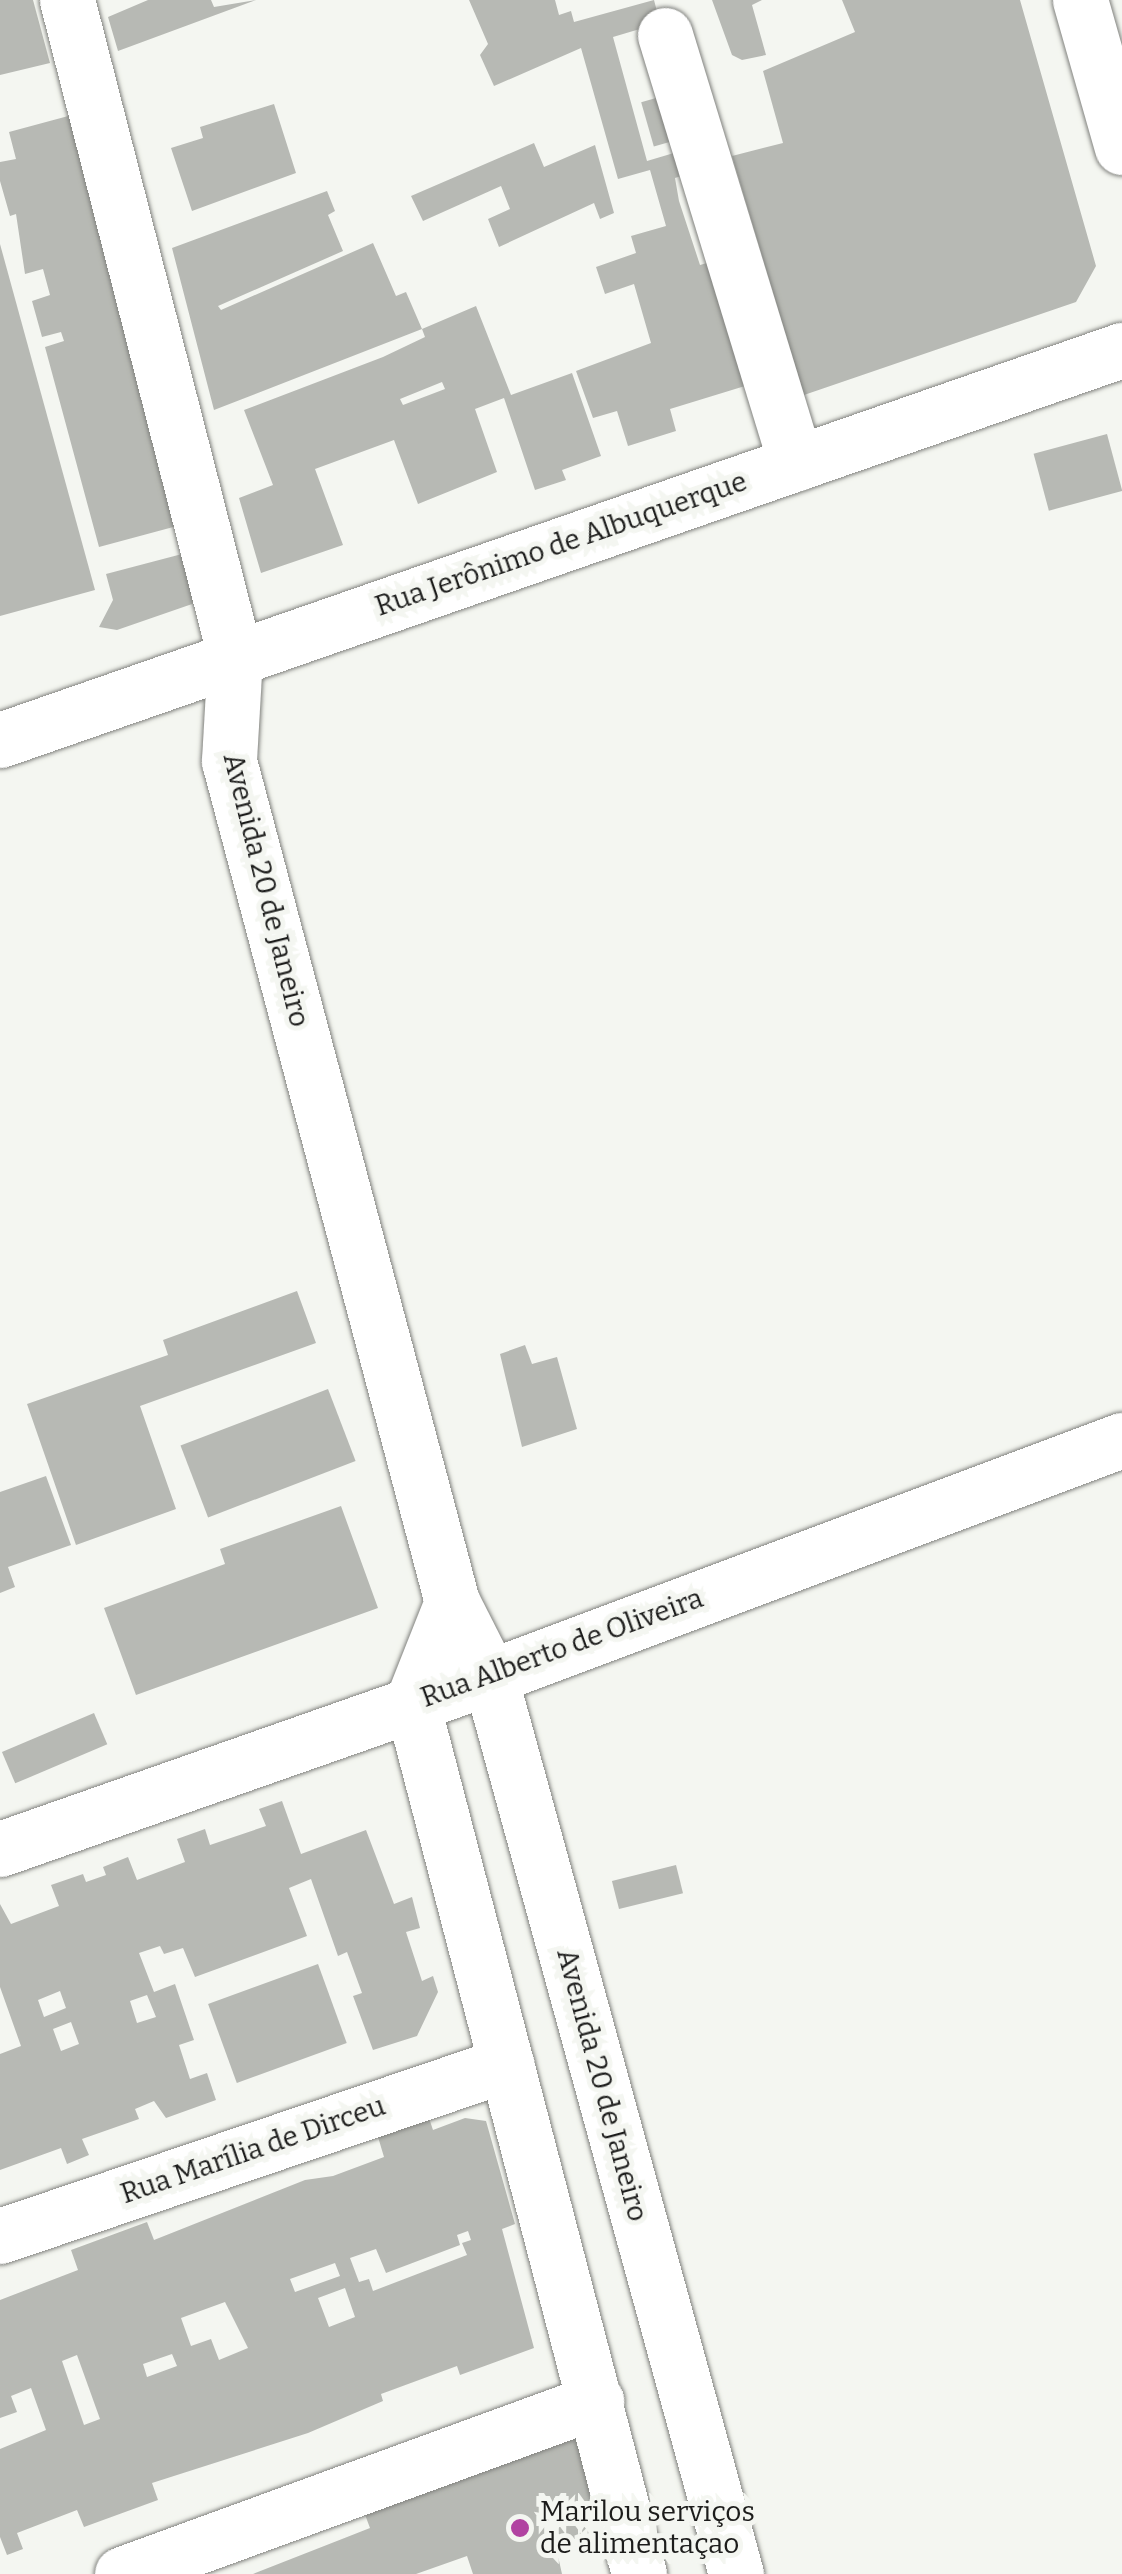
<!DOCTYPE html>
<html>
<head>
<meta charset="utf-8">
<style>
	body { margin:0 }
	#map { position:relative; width:1122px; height:2574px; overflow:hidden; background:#f4f6f1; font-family:Bitter,serif }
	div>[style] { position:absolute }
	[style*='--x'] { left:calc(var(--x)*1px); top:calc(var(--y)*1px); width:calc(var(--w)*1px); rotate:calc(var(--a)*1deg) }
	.building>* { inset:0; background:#b7b9b4; transform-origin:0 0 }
	.roads { filter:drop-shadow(0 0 2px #81827e) drop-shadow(0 0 2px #81827e) }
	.minor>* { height:55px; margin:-27.5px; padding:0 27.5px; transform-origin:27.5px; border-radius:27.5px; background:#fff }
	.dots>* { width:28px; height:28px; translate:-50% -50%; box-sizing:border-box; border:5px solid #f4f6f1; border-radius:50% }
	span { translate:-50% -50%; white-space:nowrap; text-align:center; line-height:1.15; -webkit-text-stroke:10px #f4f6f1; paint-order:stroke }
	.street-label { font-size:28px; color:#1c1c1b }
	.poi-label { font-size:28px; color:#1c1c1b }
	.left { translate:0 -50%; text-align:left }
</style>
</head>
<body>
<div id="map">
	<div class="building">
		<i style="clip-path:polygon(0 0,33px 0,50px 63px,0 75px)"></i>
		<i style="clip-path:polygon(148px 0,211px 0,214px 7px,256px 0,118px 51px,108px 17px)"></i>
		<i style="clip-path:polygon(469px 0,555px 0,559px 15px,571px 11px,574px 22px,654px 0,660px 23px,613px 37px,647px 161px,694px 147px,700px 170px,675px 178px,679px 201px,700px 265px,724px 258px,758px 382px,670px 409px,676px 431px,628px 446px,617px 411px,593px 418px,576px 371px,651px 343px,634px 284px,605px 294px,596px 267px,636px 253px,631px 236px,666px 226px,650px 170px,618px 179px,581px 48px,494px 86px,480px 55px,488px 44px)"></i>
		<i style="clip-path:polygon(712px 0,762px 0,752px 5px,766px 55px,742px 60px,732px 55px)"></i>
		<i style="clip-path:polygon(842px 0,1020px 0,1096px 266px,1076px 302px,804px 395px,732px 156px,783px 143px,763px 71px,855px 32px)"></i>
		<i style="left:670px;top:94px;width:46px;height:30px;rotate:74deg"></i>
		<i style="clip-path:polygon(274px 104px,296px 173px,192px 211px,171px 148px,203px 138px,200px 127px)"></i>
		<i style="clip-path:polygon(72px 115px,177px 526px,99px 547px,45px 347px,64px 341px,61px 332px,42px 337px,32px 301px,50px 295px,43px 269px,25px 274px,16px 214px,10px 216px,0 181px,0 162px,16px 159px,9px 132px)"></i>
		<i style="clip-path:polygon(534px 143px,544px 167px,595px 145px,614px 213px,600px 219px,594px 203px,499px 247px,488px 219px,510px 209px,501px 186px,423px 221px,411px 196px)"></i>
		<i style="clip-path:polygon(327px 191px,335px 211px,328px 215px,343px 251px,218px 306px,221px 310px,373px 243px,396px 296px,406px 292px,422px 329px,214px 410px,172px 248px)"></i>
		<i style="clip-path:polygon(0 244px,95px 590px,0 616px)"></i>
		<i style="clip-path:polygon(evenodd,476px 306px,511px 395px,572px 373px,601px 456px,562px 470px,566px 480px,535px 490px,504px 398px,475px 409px,497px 472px,418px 504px,394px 440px,315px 469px,343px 545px,261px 573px,239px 498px,273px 485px,244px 410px,383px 357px,425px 337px,422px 329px,476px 306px,442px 382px,445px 389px,403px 405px,400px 399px,442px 382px)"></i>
		<i style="left:1107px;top:434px;width:59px;height:76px;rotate:75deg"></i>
		<i style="clip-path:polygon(182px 554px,195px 603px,117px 630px,99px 627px,113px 600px,106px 574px)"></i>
		<i style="clip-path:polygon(297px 1291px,316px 1343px,140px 1406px,176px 1509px,76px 1545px,27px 1404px,168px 1355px,163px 1340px)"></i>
		<i style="clip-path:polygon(525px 1345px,532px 1364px,557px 1357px,577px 1429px,522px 1447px,500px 1354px)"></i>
		<i style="left:328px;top:1389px;width:77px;height:158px;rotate:69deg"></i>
		<i style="clip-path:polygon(46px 1476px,71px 1545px,8px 1567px,15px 1587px,0 1593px,0 1492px)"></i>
		<i style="clip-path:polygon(341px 1506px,378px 1608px,136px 1695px,104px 1608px,225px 1564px,220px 1549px)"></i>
		<i style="left:94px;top:1713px;width:34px;height:100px;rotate:67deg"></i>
		<i style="clip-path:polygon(evenodd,282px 1801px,301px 1854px,366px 1830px,394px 1904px,412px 1897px,420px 1928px,406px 1932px,422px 1981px,433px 1976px,438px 1992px,417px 2036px,373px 2050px,353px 1996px,362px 1993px,347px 1952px,338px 1956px,311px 1879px,289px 1888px,307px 1936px,195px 1977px,183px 1948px,164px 1954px,160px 1946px,139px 1953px,154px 1992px,175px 1984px,194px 2040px,179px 2045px,190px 2079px,207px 2073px,216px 2100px,166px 2118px,154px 2101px,135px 2109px,139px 2119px,82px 2139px,89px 2155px,67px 2164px,61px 2148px,0 2170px,0 2054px,21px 2046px,0 1987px,0 1904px,11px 1924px,59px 1906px,51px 1885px,83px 1874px,86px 1882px,106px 1875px,103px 1867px,128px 1857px,137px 1880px,185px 1862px,177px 1839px,205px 1829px,210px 1845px,266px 1826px,259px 1809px,282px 1801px,60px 1991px,66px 2008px,44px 2017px,38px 2000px,60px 1991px,282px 1801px,147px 1995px,156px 2017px,137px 2023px,130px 2001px,147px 1995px,282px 1801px,71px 2022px,79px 2044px,61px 2051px,53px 2029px,71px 2022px)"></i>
		<i style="left:676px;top:1865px;width:29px;height:66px;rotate:76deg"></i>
		<i style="left:318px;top:1964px;width:84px;height:117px;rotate:70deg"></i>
		<i style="clip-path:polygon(evenodd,429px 2118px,433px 2130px,465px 2118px,486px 2121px,515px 2224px,502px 2229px,534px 2348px,460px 2375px,457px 2366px,381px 2394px,383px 2401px,308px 2433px,152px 2483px,158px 2500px,84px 2527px,77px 2510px,17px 2533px,23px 2549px,7px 2555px,0 2537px,0 2449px,46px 2430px,31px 2388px,11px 2396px,17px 2412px,0 2418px,0 2300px,78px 2270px,71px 2250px,147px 2222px,154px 2240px,305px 2180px,333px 2176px,384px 2157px,378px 2137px,429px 2118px,468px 2231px,471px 2240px,462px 2243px,467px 2255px,373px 2291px,369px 2279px,359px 2282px,350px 2258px,376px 2249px,386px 2273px,460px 2245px,457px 2235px,468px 2231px,429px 2118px,335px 2263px,340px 2276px,295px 2292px,290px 2279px,335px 2263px,429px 2118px,345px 2288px,355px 2317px,329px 2327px,318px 2298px,345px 2288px,429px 2118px,225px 2302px,248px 2348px,219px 2360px,211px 2339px,191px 2346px,181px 2318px,225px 2302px,429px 2118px,172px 2354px,177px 2366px,147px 2377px,143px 2364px,172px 2354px,429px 2118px,77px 2355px,100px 2419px,84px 2425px,62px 2361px,77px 2355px)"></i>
		<i style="clip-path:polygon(592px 2422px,632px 2543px,556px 2547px,562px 2574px,473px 2574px,467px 2556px,416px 2574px,253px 2574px,370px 2528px,364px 2512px)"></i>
	</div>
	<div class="roads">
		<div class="minor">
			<i style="--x:67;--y:0;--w:677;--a:75.64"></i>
			<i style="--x:235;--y:656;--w:105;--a:93.3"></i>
			<i style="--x:229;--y:761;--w:870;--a:75.15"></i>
			<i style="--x:452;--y:1602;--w:84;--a:63.1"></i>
			<i style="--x:490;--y:1677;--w:930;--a:74.66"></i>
			<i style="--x:1080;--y:0;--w:153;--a:74.1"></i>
			<i style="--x:665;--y:35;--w:448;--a:73"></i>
			<i style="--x:0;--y:740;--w:1188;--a:-19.17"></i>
			<i style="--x:452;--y:1602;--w:109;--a:111.6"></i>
			<i style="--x:412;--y:1703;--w:900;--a:75.39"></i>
			<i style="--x:0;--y:1849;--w:519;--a:-19.34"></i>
			<i style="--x:490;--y:1677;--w:675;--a:-20.56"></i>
			<i style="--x:0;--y:2236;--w:535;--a:-18.74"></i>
			<i style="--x:122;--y:2574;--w:505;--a:-20.05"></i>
		</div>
	</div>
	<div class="dots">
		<i style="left:520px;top:2528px;background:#b143a1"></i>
	</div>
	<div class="street-label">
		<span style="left:561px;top:544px;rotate:-19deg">Rua Jerônimo de Albuquerque</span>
		<span style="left:266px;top:890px;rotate:76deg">Avenida 20 de Janeiro</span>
		<span style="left:562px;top:1648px;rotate:-20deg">Rua Alberto de Oliveira</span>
		<span style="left:602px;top:2085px;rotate:75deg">Avenida 20 de Janeiro</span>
		<span style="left:253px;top:2150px;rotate:-19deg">Rua Marília de Dirceu</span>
	</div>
	<div class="poi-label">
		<span class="left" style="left:540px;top:2528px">Marilou serviços<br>de alimentaçao</span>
	</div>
</div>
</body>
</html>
